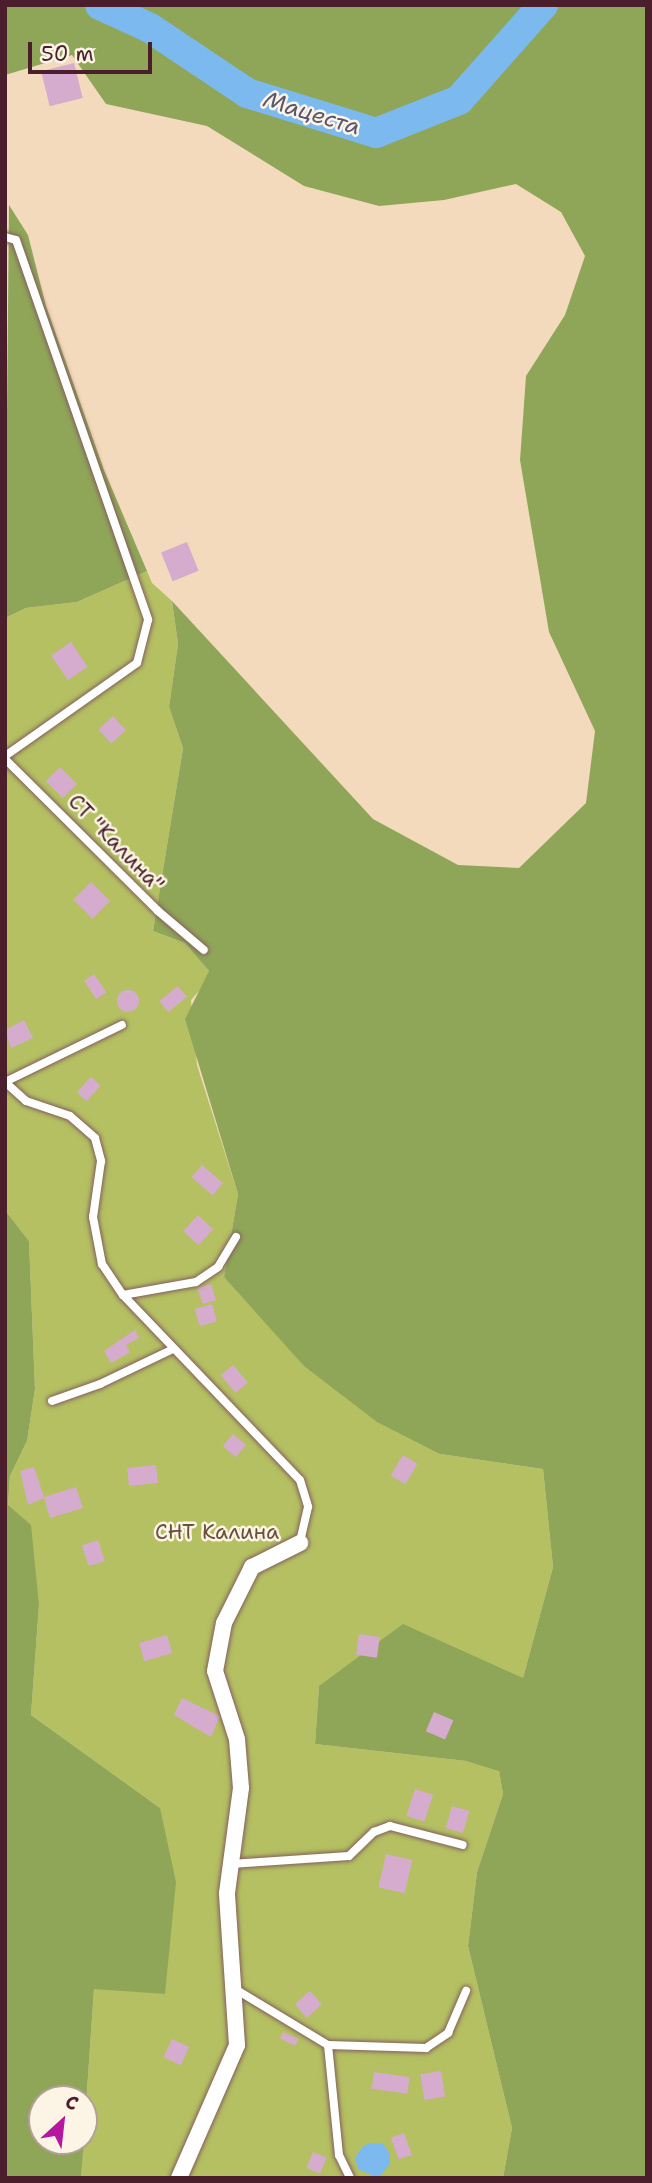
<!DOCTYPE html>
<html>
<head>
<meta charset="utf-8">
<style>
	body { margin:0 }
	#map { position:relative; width:652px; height:2183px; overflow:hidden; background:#f4dabd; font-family:"Shantell Sans",sans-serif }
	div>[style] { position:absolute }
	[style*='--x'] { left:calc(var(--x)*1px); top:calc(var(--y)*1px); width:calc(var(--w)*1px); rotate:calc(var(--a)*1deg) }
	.green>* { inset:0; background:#b4c062 }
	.forest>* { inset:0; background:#8fa658 }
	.water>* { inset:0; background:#7bb9ee }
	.river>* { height:30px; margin:-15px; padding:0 15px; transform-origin:15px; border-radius:15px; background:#7bb9ee }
	.building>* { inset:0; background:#d5accd; transform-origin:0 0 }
	.round { border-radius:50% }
	.roads { filter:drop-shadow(0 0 2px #86605e) drop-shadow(0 0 2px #86605e) }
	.lane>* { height:8px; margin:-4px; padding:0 4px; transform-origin:4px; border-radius:4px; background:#fff }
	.street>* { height:16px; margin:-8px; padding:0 8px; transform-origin:8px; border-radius:8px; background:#fff }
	span { translate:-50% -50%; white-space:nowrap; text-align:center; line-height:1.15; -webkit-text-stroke:5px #fcf5e5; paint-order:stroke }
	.street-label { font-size:21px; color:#4a1f2b }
	.park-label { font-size:21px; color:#6a4f3c }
	.water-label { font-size:23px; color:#5b556f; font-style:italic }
	.frame { position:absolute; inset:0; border:7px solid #4a1f2b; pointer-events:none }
	.north { position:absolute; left:28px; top:2085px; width:70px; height:70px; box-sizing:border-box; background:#fcf5e5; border:2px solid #b59f9b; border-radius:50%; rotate:27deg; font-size:19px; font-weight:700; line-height:28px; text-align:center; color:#4a1f2b }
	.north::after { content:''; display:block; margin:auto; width:24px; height:32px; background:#b5179e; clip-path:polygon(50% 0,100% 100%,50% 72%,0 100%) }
	.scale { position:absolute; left:28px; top:42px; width:124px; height:32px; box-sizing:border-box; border:4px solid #4a1f2b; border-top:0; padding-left:9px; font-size:21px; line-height:24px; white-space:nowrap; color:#4a1f2b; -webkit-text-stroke:5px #fcf5e5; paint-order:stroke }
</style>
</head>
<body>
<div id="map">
	<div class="green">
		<i style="clip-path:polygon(147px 571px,152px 583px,172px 601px,178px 644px,169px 707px,183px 748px,153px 931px,185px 943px,209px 971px,206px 983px,191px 1000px,197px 1065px,238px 1194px,224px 1277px,440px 1454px,543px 1469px,553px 1567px,523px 1678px,319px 1686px,315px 1744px,466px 1761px,499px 1770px,503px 1794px,477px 1872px,468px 1946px,512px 2128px,503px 2178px,81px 2178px,94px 1989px,160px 1808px,31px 1715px,39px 1605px,8px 1506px,10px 1476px,27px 1441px,35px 1389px,29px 1241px,5px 1210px,5px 618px,26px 608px,77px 602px)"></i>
	</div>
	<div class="forest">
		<i style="clip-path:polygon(5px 5px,647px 5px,647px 2178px,503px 2178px,512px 2128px,468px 1946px,477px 1872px,503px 1794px,499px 1771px,466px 1761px,315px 1744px,319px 1686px,403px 1624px,523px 1678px,553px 1567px,543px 1469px,440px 1454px,377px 1422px,304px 1366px,224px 1277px,238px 1194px,185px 1019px,209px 971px,185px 943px,153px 931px,183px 748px,169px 707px,178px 644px,172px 601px,373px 819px,458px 865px,519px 868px,586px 803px,595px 731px,549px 632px,520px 460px,526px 376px,565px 315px,585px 256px,561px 212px,516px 184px,444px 200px,379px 206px,304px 186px,207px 126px,106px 104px,72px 55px,5px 75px)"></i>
		<i style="clip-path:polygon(9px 205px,28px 235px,46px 306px,104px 470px,147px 571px,77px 602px,26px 608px,5px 618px)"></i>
		<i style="clip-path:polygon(5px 1210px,29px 1241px,35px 1389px,27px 1441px,10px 1476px,8px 1505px,31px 1525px,39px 1605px,31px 1715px,160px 1808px,176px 1882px,165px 1994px,94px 1989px,84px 2134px,84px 2099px,42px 2099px,42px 2141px,84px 2141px,81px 2178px,5px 2178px)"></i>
	</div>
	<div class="water">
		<i style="clip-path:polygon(372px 2143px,383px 2144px,390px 2153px,390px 2164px,378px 2178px,358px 2169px,355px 2158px,363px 2146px)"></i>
	</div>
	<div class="river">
		<i style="--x:100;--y:5;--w:55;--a:24.7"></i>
		<i style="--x:150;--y:28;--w:117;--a:33.8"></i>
		<i style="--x:247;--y:93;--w:135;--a:17.2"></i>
		<i style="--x:376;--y:133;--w:89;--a:-21.7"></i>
		<i style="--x:459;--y:100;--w:127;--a:-48.5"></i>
	</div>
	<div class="building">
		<i style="left:74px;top:63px;width:36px;height:34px;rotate:76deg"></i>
		<i style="left:187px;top:542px;width:31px;height:28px;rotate:68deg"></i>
		<i style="left:71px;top:642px;width:30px;height:24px;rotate:56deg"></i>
		<i style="left:113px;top:716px;width:19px;height:20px;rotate:47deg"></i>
		<i style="left:60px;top:767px;width:24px;height:20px;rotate:45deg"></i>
		<i style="left:91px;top:882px;width:27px;height:25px;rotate:45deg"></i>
		<i style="left:94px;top:974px;width:22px;height:12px;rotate:56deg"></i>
		<i style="left:178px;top:986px;width:14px;height:24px;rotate:51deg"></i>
		<i class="round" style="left:117px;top:990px;width:22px;height:22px"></i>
		<i style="clip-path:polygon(24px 1020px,33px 1038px,11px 1048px,5px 1030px)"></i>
		<i style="left:91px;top:1077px;width:13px;height:21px;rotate:42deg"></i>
		<i style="left:202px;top:1165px;width:28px;height:16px;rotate:41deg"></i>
		<i style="left:198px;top:1215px;width:21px;height:22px;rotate:43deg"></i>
		<i style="left:211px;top:1284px;width:17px;height:14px;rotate:73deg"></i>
		<i style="left:212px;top:1304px;width:18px;height:18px;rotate:74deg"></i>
		<i style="clip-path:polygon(135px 1330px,139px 1338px,126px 1345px,130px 1352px,111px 1363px,104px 1351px)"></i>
		<i style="left:233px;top:1365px;width:23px;height:16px;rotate:50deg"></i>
		<i style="left:233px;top:1434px;width:17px;height:16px;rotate:40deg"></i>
		<i style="left:403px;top:1455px;width:17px;height:24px;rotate:31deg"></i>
		<i style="left:156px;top:1465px;width:18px;height:29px;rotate:84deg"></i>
		<i style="clip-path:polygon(34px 1467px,44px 1497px,76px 1487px,83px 1508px,50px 1518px,44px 1498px,28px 1505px,20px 1471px)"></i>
		<i style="left:98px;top:1540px;width:22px;height:17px;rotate:72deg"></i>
		<i style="left:359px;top:1634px;width:21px;height:21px;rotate:8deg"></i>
		<i style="left:167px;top:1635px;width:19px;height:29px;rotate:74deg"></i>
		<i style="clip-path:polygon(182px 1698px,220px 1716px,211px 1737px,174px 1715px)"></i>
		<i style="left:434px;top:1712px;width:21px;height:21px;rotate:23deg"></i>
		<i style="left:415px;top:1789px;width:19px;height:28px;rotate:18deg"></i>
		<i style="left:452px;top:1806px;width:18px;height:23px;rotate:16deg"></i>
		<i style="left:386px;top:1854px;width:27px;height:34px;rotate:13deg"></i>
		<i style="left:310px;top:1991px;width:18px;height:20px;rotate:49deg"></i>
		<i style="clip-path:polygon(283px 2032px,299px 2039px,295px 2046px,280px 2038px)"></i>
		<i style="left:172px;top:2039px;width:19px;height:20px;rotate:25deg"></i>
		<i style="left:441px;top:2071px;width:26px;height:21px;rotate:81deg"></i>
		<i style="left:374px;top:2072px;width:36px;height:17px;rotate:8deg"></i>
		<i style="left:404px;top:2133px;width:23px;height:14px;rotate:70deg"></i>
		<i style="left:313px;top:2152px;width:15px;height:17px;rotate:23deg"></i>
	</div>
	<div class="roads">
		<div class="lane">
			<i style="--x:5;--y:237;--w:11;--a:15"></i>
			<i style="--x:16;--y:240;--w:402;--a:70.8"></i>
			<i style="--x:148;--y:620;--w:44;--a:104.3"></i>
			<i style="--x:137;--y:663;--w:161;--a:144.8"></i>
			<i style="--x:5;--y:759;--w:216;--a:44.8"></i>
			<i style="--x:158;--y:911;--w:60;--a:40.3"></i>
			<i style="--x:5;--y:1082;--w:28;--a:42"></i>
			<i style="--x:26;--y:1101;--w:46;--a:18.8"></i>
			<i style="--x:70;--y:1116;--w:33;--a:41"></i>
			<i style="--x:95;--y:1138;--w:24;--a:75"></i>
			<i style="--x:101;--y:1161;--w:57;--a:98.1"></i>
			<i style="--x:93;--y:1217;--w:48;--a:79.2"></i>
			<i style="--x:102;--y:1264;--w:37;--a:56"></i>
			<i style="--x:123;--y:1295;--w:256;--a:46.3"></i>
			<i style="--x:300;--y:1480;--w:28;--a:73"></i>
			<i style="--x:308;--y:1507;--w:37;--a:103"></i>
			<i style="--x:5;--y:1082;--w:130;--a:-26"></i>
			<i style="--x:123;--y:1295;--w:74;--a:-10.1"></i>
			<i style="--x:196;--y:1282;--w:27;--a:-34"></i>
			<i style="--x:218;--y:1267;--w:35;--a:-59"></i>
			<i style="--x:52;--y:1401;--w:51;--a:-19.5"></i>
			<i style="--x:100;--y:1384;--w:81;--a:-25.6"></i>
			<i style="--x:231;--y:1864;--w:118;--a:-3.9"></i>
			<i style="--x:349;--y:1856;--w:35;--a:-44"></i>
			<i style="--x:374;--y:1832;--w:17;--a:-21"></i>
			<i style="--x:390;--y:1826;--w:75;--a:14.6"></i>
			<i style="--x:235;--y:1989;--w:109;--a:31.1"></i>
			<i style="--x:328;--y:2045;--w:111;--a:84.3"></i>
			<i style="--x:339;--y:2155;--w:25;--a:64"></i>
			<i style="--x:328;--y:2045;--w:98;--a:1.8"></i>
			<i style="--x:426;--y:2048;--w:27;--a:-34"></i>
			<i style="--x:448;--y:2033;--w:46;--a:-66.8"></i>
		</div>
		<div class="street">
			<i style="--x:179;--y:2178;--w:145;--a:-66.4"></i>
			<i style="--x:237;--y:2045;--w:152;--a:-93.8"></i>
			<i style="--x:227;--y:1893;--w:106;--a:-82.4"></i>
			<i style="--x:241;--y:1788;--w:49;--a:-94.7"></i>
			<i style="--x:237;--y:1739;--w:71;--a:-107.9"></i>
			<i style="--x:215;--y:1671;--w:49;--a:-79.4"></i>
			<i style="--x:224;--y:1623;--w:63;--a:-63.4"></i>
			<i style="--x:252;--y:1567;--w:54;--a:-26.6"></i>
		</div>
	</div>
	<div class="street-label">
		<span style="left:116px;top:843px;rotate:46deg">СТ "Калина"</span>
	</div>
	<div class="park-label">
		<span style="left:217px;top:1532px">СНТ Калина</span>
	</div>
	<div class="water-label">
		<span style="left:312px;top:113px;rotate:17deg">Мацеста</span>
	</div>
	<div class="frame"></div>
	<div class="north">С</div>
	<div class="scale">50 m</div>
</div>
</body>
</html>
